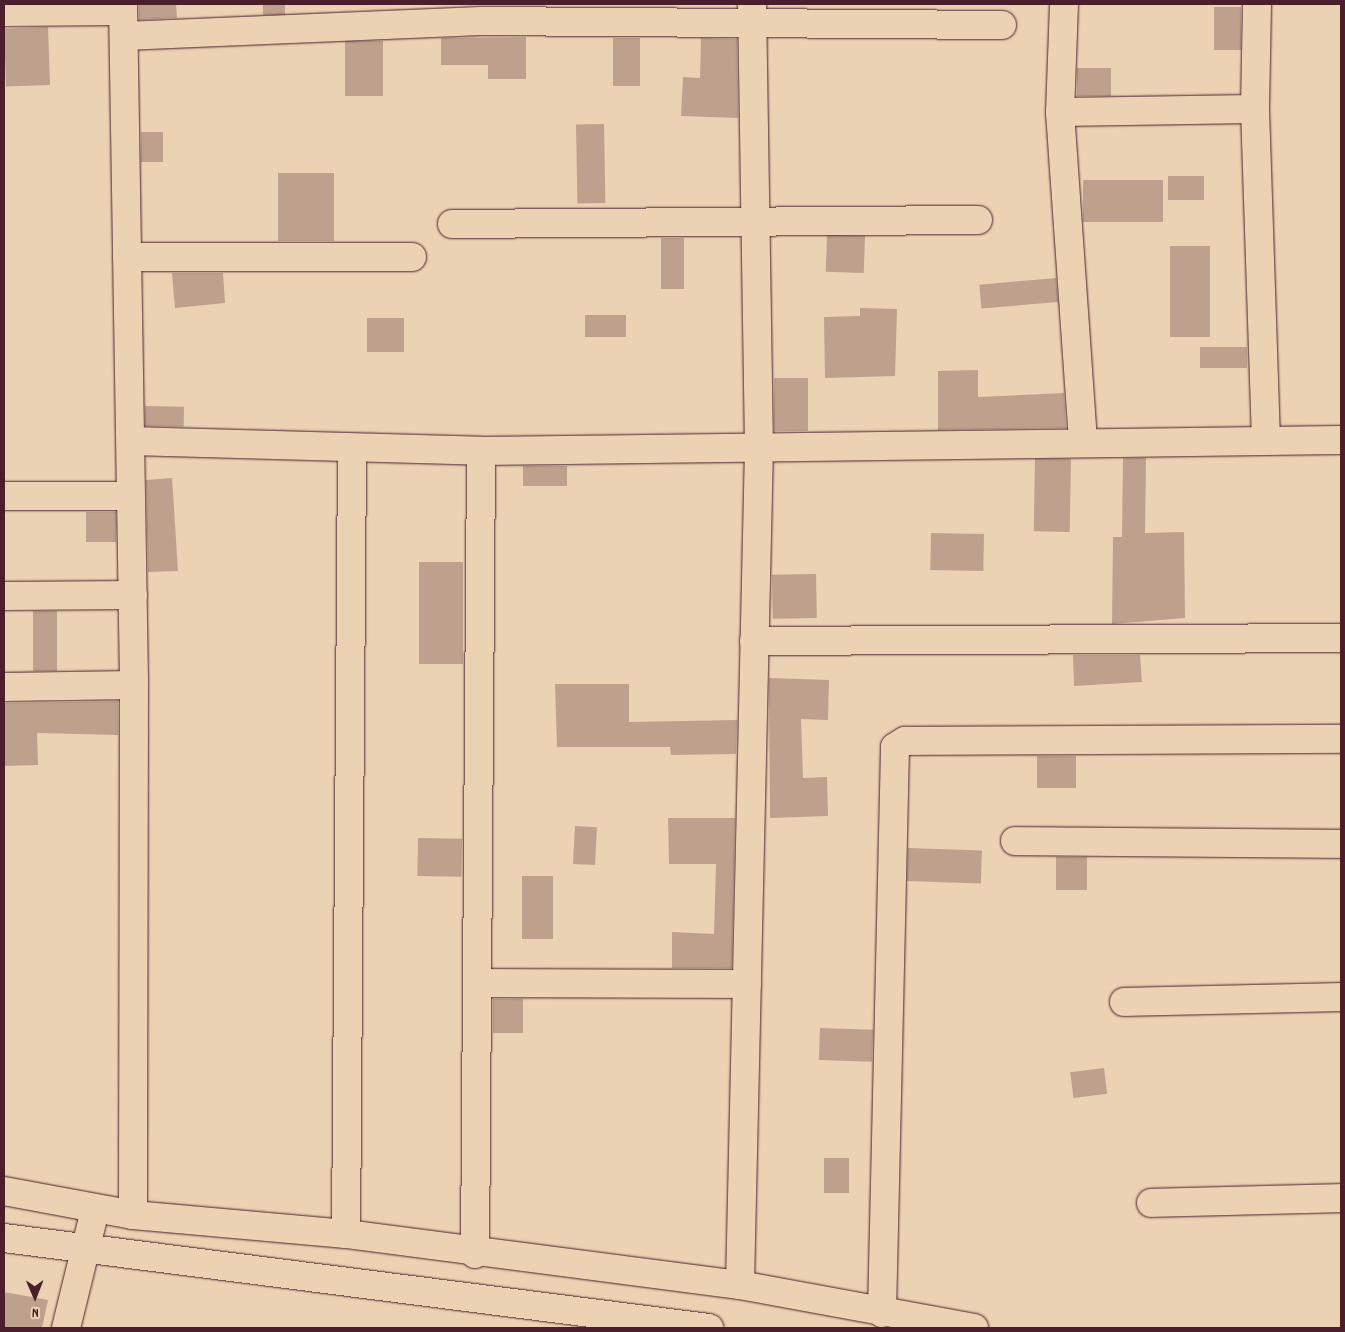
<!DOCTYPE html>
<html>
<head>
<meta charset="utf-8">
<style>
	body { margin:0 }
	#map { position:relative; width:1345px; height:1332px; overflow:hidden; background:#ebd2b3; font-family:Dekko,sans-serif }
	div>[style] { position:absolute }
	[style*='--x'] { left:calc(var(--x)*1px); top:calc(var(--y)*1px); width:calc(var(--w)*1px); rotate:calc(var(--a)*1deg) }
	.building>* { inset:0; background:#bea08d; transform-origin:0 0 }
	.roads { filter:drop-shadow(0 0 1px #4a1f2b) drop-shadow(0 0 1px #4a1f2b) }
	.minor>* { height:28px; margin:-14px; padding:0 14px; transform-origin:14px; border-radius:14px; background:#ebd2b3 }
	.tertiary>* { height:28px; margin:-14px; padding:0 14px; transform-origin:14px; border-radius:14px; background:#ebd2b3 }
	span { translate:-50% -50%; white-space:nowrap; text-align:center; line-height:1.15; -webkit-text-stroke:4px #ebd2b3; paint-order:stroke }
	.frame { position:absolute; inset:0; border:5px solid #4a1f2b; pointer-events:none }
	.north { position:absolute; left:10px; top:1272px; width:50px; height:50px; -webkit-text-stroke:4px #ebd2b3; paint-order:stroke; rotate:179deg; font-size:14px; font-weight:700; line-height:20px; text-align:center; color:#4a1f2b }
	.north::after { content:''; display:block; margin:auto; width:18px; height:22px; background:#4a1f2b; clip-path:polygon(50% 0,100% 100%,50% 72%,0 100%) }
</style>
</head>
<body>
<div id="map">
	<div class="building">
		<i style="clip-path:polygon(139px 4px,176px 4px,177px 18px,139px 20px)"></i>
		<i style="left:263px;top:4px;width:22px;height:11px"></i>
		<i style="left:1214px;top:7px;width:27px;height:43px"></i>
		<i style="left:48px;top:27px;width:58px;height:44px;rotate:88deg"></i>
		<i style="clip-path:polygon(526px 37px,526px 79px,488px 79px,488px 65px,441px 65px,441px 38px)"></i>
		<i style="left:613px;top:38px;width:27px;height:48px"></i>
		<i style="clip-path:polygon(701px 38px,737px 39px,738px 118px,681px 116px,683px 77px,700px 78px)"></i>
		<i style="left:383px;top:41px;width:55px;height:38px;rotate:90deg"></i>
		<i style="left:1077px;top:68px;width:34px;height:28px"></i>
		<i style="left:604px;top:124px;width:79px;height:28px;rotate:89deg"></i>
		<i style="left:141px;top:132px;width:22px;height:30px"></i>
		<i style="left:278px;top:173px;width:56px;height:68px"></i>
		<i style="left:1168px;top:176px;width:36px;height:24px"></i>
		<i style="left:1083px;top:180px;width:80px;height:42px"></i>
		<i style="left:865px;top:236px;width:37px;height:38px;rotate:92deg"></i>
		<i style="left:661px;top:238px;width:23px;height:51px"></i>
		<i style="left:1170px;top:246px;width:40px;height:91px"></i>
		<i style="clip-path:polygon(172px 273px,223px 273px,225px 303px,175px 308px)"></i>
		<i style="left:1056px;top:278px;width:24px;height:77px;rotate:85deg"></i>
		<i style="clip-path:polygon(860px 308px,897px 309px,895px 376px,825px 378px,824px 317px,860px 316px)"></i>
		<i style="left:585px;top:315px;width:41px;height:22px"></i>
		<i style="left:367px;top:318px;width:37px;height:34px"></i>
		<i style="left:1200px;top:347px;width:47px;height:21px"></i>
		<i style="clip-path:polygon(978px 370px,978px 397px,1064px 393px,1066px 428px,938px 430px,938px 371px)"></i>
		<i style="left:774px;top:378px;width:34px;height:53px"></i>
		<i style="left:145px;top:406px;width:39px;height:20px;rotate:1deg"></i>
		<i style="clip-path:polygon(1123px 458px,1146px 458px,1145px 533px,1184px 532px,1185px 618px,1112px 624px,1113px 537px,1122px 537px)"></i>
		<i style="left:1071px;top:459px;width:73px;height:36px;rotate:91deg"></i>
		<i style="left:523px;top:466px;width:44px;height:20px"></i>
		<i style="clip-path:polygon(172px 478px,178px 571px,148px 572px,146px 480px)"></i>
		<i style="left:86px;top:512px;width:30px;height:30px"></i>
		<i style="left:931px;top:533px;width:53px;height:37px;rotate:1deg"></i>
		<i style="left:419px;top:562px;width:44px;height:102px"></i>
		<i style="left:816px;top:574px;width:44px;height:44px;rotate:89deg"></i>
		<i style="left:33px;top:611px;width:24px;height:60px"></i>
		<i style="clip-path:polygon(1073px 655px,1140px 655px,1142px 682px,1074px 686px)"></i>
		<i style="clip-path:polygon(769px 678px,829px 680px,828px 720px,801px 719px,803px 778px,827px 777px,828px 816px,770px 818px)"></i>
		<i style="clip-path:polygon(555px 684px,629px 684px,629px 722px,737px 720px,736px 754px,671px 755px,670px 747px,557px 747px)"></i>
		<i style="clip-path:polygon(118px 701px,118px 735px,37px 733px,38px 765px,4px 766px,4px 703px)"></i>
		<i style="left:1037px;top:756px;width:39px;height:32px"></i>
		<i style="clip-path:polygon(668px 818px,735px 818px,732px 968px,672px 968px,672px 932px,714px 934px,716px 864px,669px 864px)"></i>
		<i style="left:575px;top:826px;width:22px;height:38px;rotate:3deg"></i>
		<i style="left:418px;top:838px;width:44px;height:38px;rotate:1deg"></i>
		<i style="left:908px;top:848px;width:74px;height:33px;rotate:2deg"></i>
		<i style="left:1056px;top:857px;width:31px;height:33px"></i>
		<i style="left:522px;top:876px;width:31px;height:63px"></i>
		<i style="left:493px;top:999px;width:30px;height:34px"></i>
		<i style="left:820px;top:1028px;width:53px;height:32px;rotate:2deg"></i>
		<i style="left:1104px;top:1068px;width:26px;height:34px;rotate:83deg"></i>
		<i style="left:824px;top:1158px;width:25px;height:35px"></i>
		<i style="clip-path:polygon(4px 1292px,48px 1300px,42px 1328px,4px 1328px)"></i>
	</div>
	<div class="roads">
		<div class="minor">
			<i style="--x:1064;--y:4;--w:108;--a:92.1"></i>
			<i style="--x:1060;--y:112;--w:330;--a:86"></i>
			<i style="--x:1257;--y:4;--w:105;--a:91.1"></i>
			<i style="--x:1255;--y:109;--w:329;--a:88.1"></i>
			<i style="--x:4;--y:12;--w:119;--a:-0.5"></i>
			<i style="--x:124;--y:36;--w:357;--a:-2.4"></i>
			<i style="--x:481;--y:21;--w:521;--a:0.44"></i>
			<i style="--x:1060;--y:112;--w:195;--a:-0.9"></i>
			<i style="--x:452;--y:224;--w:526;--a:-0.44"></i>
			<i style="--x:127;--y:257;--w:285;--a:0"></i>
			<i style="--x:131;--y:441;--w:350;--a:1.6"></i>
			<i style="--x:481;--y:451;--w:860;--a:-0.73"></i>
			<i style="--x:4;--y:496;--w:126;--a:0"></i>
			<i style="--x:4;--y:596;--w:129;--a:-0.4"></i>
			<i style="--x:754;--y:641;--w:587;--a:-0.29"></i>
			<i style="--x:4;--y:687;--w:130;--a:-0.9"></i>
			<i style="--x:1015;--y:841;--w:326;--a:0.5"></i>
			<i style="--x:477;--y:983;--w:270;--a:0.2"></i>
			<i style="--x:1124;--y:1002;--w:217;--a:-1.3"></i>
			<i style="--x:1151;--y:1203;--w:190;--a:-1.5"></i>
			<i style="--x:346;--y:1234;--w:786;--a:-89.56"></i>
			<i style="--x:475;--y:1254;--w:803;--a:-89.57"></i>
			<i style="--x:740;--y:1285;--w:837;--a:-88.7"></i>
			<i style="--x:759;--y:448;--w:444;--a:-90.9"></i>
			<i style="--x:882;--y:1313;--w:566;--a:-88.68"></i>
			<i style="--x:895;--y:747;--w:12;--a:-31"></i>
			<i style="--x:905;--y:741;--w:436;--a:-0.3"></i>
			<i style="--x:66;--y:1328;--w:122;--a:-76.2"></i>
		</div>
		<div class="tertiary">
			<i style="--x:123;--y:4;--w:681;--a:89.07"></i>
			<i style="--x:134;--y:685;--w:530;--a:90.11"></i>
			<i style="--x:4;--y:1191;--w:131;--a:10.5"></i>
			<i style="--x:133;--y:1215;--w:214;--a:5.1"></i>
			<i style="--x:346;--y:1234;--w:397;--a:7.4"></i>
			<i style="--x:740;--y:1285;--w:238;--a:10.4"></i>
			<i style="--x:4;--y:1238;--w:711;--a:7.28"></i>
		</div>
	</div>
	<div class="frame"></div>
	<div class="north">N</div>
</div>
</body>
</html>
